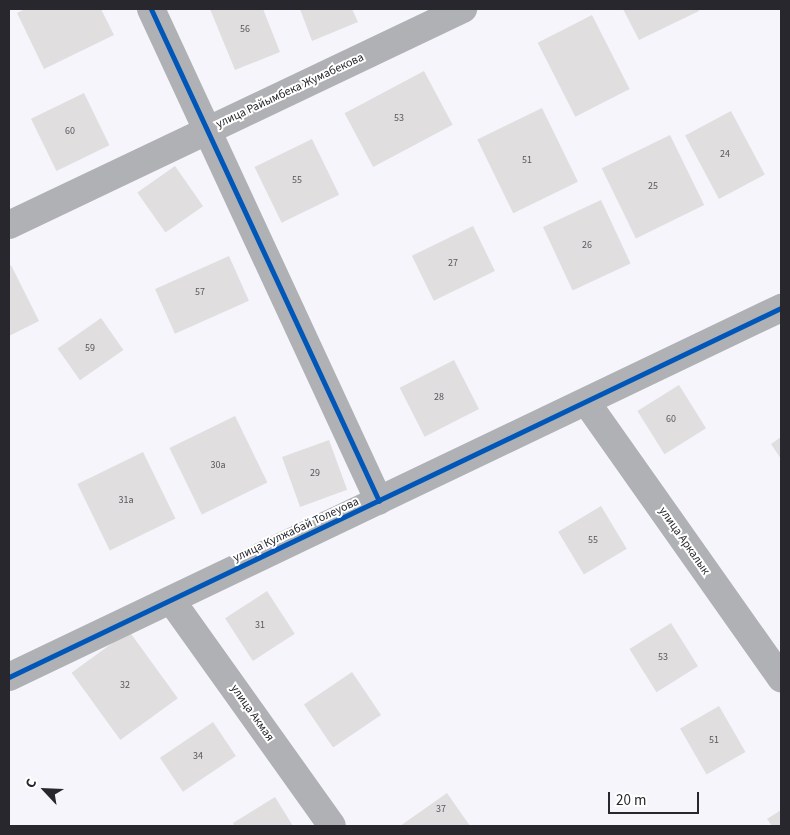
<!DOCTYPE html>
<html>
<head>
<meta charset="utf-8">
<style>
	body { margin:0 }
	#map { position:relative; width:790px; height:835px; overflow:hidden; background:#f5f5fb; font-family:"Source Sans 3",sans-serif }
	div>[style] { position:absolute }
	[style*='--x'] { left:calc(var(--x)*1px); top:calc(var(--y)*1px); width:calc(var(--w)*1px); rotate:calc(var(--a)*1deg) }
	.building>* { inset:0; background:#e1dee0; transform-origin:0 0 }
	.street>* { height:28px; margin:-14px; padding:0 14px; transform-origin:14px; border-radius:14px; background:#afb1b4 }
	.cycleway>* { height:5px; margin:-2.5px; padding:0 2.5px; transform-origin:2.5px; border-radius:2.5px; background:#0057b8 }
	span { translate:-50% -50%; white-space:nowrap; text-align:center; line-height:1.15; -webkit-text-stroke:4px #fff; paint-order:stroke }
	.number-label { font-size:10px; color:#58575c }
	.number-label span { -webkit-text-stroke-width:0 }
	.street-label { font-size:12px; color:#28272d }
	.frame { position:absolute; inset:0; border:10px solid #28272d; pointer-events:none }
	.north { position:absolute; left:20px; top:765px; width:50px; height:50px; -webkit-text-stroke:4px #fff; paint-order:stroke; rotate:295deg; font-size:14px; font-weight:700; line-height:20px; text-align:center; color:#28272d }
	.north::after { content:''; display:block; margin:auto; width:18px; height:22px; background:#28272d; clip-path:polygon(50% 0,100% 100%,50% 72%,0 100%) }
	.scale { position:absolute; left:608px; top:792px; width:91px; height:22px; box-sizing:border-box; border:2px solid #28272d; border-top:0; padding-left:6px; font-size:15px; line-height:18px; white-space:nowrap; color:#28272d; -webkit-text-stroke:4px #fff; paint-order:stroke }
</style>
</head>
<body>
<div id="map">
	<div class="building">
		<i style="clip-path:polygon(25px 9px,101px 9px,114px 35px,44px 69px,17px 13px)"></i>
		<i style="clip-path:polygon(210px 9px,263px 9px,280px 52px,235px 70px)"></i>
		<i style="clip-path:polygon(300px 9px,352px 9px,358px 22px,312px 41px)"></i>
		<i style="clip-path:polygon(623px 9px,698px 9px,699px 11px,639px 40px)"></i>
		<i style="left:592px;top:15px;width:83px;height:61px;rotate:63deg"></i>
		<i style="left:424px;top:71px;width:61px;height:90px;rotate:62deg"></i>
		<i style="left:84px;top:93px;width:58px;height:59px;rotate:64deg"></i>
		<i style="left:542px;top:108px;width:82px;height:72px;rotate:64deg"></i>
		<i style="left:731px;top:111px;width:72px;height:52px;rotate:62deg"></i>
		<i style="left:670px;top:135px;width:78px;height:76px;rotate:64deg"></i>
		<i style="left:312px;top:139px;width:62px;height:64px;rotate:64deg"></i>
		<i style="left:175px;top:166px;width:49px;height:46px;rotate:55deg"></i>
		<i style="left:601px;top:200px;width:70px;height:64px;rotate:65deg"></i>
		<i style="left:473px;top:226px;width:50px;height:68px;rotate:64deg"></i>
		<i style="left:229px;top:256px;width:49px;height:81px;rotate:66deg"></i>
		<i style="clip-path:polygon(11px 265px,39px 321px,9px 336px,9px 267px)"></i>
		<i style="left:101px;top:318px;width:39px;height:53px;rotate:55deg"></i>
		<i style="left:454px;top:360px;width:55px;height:61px;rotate:63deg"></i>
		<i style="left:679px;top:385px;width:51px;height:49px;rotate:58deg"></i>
		<i style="left:235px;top:416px;width:74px;height:73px;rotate:64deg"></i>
		<i style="clip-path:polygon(781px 437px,781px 459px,771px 444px)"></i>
		<i style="left:329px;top:440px;width:53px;height:50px;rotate:70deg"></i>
		<i style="left:143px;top:452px;width:74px;height:73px;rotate:64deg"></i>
		<i style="left:601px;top:506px;width:50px;height:50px;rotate:59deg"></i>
		<i style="left:267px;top:591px;width:51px;height:50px;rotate:57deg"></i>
		<i style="left:671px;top:623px;width:51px;height:49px;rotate:58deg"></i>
		<i style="left:129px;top:631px;width:83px;height:71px;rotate:54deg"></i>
		<i style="left:352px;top:672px;width:52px;height:58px;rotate:56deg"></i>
		<i style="left:719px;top:706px;width:53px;height:45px;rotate:60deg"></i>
		<i style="left:213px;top:722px;width:41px;height:64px;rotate:56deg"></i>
		<i style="clip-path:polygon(447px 793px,470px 826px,400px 826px)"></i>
		<i style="clip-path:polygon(275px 797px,293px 826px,234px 826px,233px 823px)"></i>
		<i style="clip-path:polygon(781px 810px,781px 826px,772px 826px,767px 819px)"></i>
	</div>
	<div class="street">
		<i style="--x:151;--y:9;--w:542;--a:65.14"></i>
		<i style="--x:9;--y:225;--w:503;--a:-25.44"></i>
		<i style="--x:587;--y:403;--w:337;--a:54.8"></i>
		<i style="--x:171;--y:600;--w:277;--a:54.5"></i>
		<i style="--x:9;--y:677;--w:856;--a:-25.55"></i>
	</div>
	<div class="cycleway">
		<i style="--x:151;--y:9;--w:542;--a:65.14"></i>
		<i style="--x:9;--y:677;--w:856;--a:-25.55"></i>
	</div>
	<div class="number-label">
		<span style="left:245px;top:30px">56</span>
		<span style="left:399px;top:119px">53</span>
		<span style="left:70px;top:132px">60</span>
		<span style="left:725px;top:155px">24</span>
		<span style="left:527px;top:161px">51</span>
		<span style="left:297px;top:181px">55</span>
		<span style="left:653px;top:187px">25</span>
		<span style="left:587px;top:246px">26</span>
		<span style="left:453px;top:264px">27</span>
		<span style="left:200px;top:293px">57</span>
		<span style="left:90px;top:349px">59</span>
		<span style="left:439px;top:398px">28</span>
		<span style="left:671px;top:420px">60</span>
		<span style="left:218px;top:466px">30а</span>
		<span style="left:315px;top:474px">29</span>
		<span style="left:126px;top:501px">31а</span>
		<span style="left:593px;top:541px">55</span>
		<span style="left:260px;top:626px">31</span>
		<span style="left:663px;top:658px">53</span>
		<span style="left:125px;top:686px">32</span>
		<span style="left:714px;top:741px">51</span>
		<span style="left:198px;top:757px">34</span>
		<span style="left:441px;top:810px">37</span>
	</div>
	<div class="street-label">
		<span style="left:290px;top:91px;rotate:-25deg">улица Райымбека Жумабекова</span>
		<span style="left:296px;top:530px;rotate:-25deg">улица Кулжабай Толеуова</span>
		<span style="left:684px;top:541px;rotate:55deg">улица Аркалык</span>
		<span style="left:252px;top:713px;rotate:55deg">улица Акмая</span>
	</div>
	<div class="frame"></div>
	<div class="north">С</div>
	<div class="scale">20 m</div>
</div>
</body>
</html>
